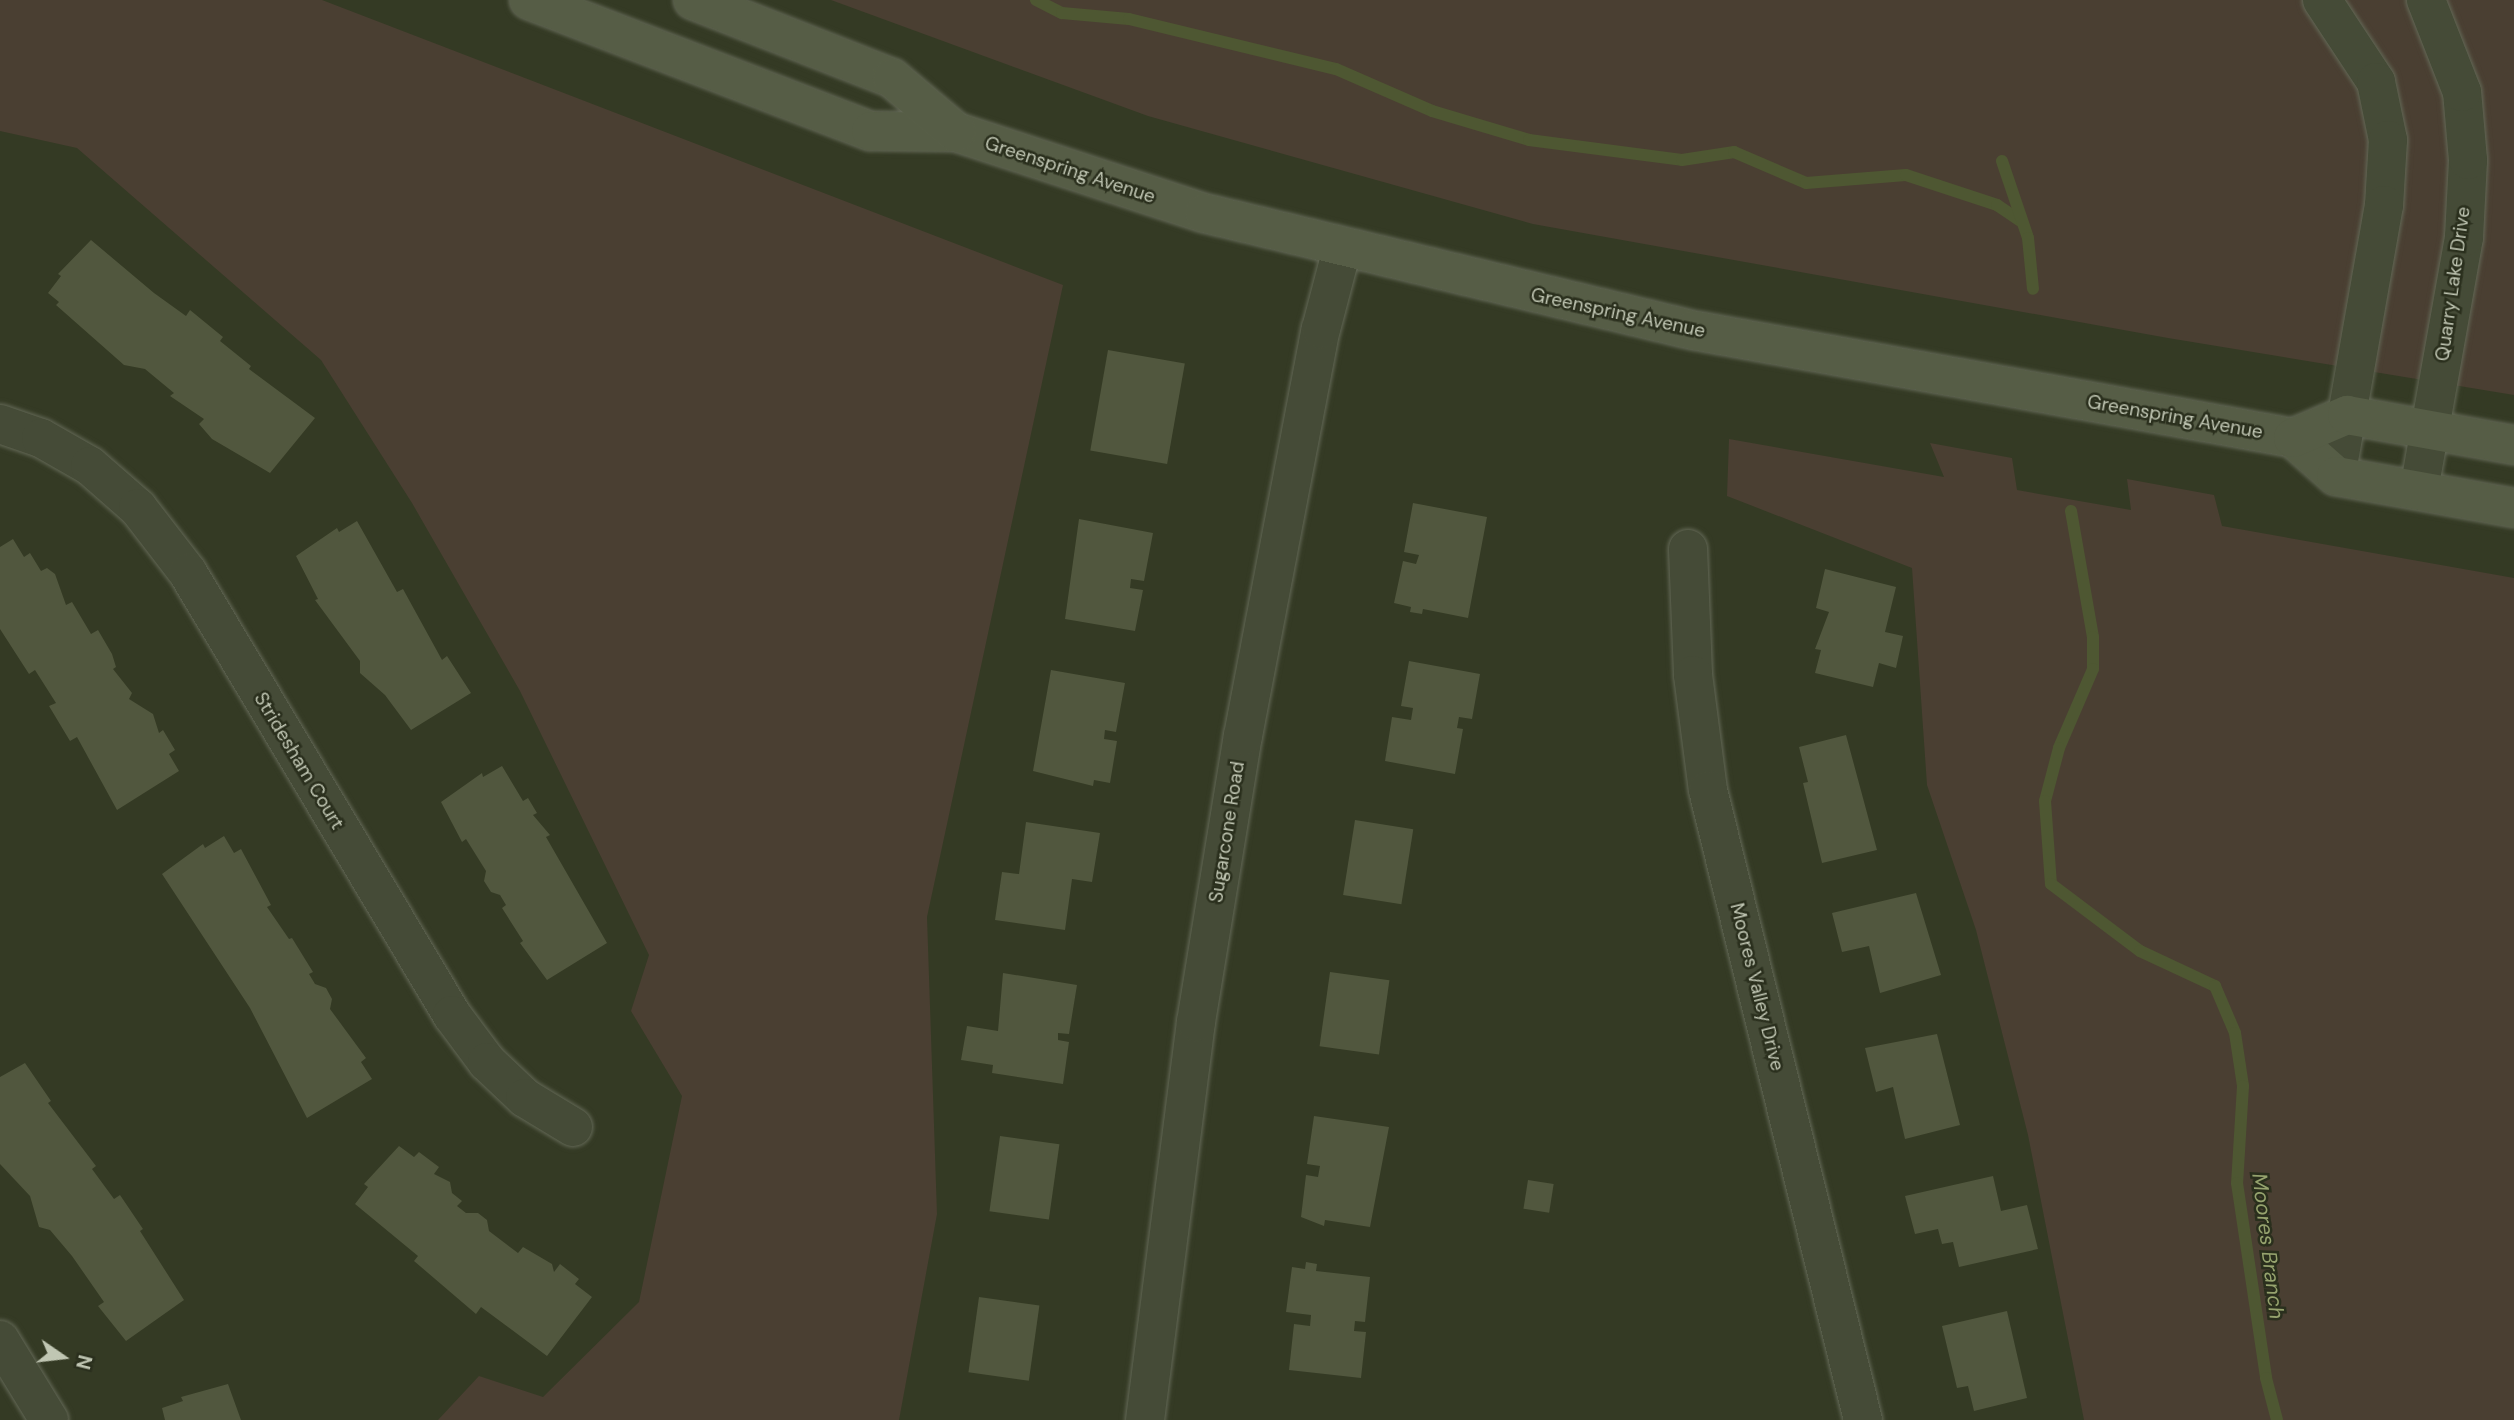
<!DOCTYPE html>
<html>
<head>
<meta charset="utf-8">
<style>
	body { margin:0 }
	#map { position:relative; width:2514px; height:1420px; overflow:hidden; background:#343a24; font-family:"DM Sans",sans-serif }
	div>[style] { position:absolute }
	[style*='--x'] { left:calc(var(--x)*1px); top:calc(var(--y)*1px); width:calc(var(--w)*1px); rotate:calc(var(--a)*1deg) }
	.green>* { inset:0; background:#4a3f32 }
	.stream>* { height:12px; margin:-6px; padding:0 6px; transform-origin:6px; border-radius:6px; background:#4e5732 }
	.building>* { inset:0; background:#51573e; transform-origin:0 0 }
	.roads { filter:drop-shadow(0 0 2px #636856) drop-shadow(0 0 2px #636856) }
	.street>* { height:38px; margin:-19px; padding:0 19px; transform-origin:19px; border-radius:19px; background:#454b37 }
	.secondary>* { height:38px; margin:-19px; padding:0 19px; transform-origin:19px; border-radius:19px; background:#565d46 }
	span { translate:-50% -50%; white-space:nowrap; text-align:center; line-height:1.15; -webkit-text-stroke:5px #2a2f1d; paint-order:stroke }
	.street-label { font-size:19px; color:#c0c6b3 }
	.water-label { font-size:21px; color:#96a36e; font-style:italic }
	.north { position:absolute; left:28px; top:1322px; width:70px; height:70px; -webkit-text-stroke:5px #2a2f1d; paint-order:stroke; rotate:104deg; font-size:19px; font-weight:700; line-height:28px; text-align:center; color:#c0c6b3 }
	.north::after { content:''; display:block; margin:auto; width:24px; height:32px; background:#c0c6b3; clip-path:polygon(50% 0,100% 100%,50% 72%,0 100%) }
</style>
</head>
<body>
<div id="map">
	<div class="green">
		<i style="clip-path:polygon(0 0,322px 0,1063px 285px,927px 917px,937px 1214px,899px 1420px,438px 1420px,479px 1376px,543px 1397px,639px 1302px,682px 1096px,631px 1011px,649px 955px,520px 691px,412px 503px,321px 360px,77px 148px,0 131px)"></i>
		<i style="clip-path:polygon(831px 0,2514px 0,2514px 395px,2168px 338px,1533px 224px,1148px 116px)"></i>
		<i style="clip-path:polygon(1729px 439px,1944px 477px,1930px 443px,2012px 458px,2017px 490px,2131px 510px,2127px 479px,2214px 495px,2222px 526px,2514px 578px,2514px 1420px,2084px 1420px,2028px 1135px,1976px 930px,1927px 785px,1912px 568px,1727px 496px)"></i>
	</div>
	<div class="stream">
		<i style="--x:1036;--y:0;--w:29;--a:27"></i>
		<i style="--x:1062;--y:13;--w:67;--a:5.1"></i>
		<i style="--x:1129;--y:19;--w:213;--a:13.6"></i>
		<i style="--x:1336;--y:69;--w:105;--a:23.6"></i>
		<i style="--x:1432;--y:111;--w:101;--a:16.6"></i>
		<i style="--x:1529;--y:140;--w:154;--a:7.4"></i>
		<i style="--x:1682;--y:160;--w:53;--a:-8.7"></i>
		<i style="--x:1734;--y:152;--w:78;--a:23.3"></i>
		<i style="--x:1806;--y:183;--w:100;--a:-4.6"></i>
		<i style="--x:1906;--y:175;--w:96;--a:18.2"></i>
		<i style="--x:1997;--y:205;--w:29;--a:34"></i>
		<i style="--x:2002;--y:161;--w:81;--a:71.3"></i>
		<i style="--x:2028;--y:238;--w:51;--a:84.4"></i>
		<i style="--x:2071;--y:511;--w:128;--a:80.1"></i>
		<i style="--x:2093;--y:637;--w:32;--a:90"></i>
		<i style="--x:2093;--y:669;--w:86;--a:113.3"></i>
		<i style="--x:2059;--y:748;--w:55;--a:104.8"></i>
		<i style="--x:2045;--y:801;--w:83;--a:85.9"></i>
		<i style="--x:2051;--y:884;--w:111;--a:37"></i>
		<i style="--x:2140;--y:951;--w:83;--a:25"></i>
		<i style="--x:2215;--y:986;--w:51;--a:66.9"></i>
		<i style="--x:2235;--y:1033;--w:54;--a:81.4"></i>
		<i style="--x:2243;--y:1086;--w:97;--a:93.5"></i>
		<i style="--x:2237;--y:1183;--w:197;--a:81.5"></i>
		<i style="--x:2266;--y:1378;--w:43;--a:75.3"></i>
	</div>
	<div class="building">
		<i style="clip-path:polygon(91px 240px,154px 293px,186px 316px,190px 310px,223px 337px,220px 341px,251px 366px,249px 369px,315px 418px,270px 473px,212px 439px,199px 424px,204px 419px,170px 396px,174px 393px,145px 369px,124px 365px,56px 305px,59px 302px,48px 293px,61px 276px,58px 274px)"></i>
		<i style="left:1108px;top:350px;width:78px;height:102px;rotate:10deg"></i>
		<i style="clip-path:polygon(1413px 503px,1487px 517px,1468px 618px,1423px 609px,1422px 614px,1410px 612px,1411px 607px,1394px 603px,1403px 561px,1416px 564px,1419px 555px,1404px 552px)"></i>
		<i style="clip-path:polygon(1079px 519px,1153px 533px,1144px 581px,1131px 579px,1130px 588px,1143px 590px,1135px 631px,1065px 619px)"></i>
		<i style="clip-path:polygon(357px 521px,397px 592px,403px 589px,442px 660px,447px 656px,471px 693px,411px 730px,385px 695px,360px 673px,360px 661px,315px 600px,318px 599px,296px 556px,337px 528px,339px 532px)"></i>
		<i style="clip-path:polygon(13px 539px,24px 557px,30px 553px,41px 571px,47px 568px,55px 574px,66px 605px,72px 602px,91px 634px,98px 630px,112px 654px,116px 667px,113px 669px,132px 693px,129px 699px,153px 714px,159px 733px,163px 730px,175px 750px,169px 754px,179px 771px,117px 810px,77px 737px,70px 741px,49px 706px,56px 703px,35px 670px,29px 674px,0 629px,0 547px)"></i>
		<i style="clip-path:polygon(1825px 569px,1896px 587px,1885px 632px,1903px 636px,1896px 668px,1879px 663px,1873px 687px,1815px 673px,1821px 650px,1815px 649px,1829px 612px,1816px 608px)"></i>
		<i style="clip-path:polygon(1409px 661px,1480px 674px,1472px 719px,1459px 717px,1457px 728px,1463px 729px,1455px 774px,1385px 761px,1392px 717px,1411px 720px,1413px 708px,1401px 706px)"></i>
		<i style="clip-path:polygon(1051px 670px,1125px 683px,1116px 732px,1105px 730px,1104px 739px,1117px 741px,1110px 783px,1094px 780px,1093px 786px,1033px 771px)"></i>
		<i style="clip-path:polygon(1846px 735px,1877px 850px,1822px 863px,1803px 783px,1808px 782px,1799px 747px)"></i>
		<i style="clip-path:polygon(502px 766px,523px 801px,528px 798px,537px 813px,533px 815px,550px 835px,546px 837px,607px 943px,547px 980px,520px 943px,523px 941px,502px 908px,506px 905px,500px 895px,491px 892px,484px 881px,486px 871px,466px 839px,462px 842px,441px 802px,482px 773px,483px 777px)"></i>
		<i style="left:1355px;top:820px;width:59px;height:76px;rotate:9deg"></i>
		<i style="clip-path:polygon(1026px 822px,1100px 833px,1092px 882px,1072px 879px,1065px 930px,995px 920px,1002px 872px,1019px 874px)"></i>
		<i style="clip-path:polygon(224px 836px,234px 853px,241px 849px,271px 905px,267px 907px,289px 939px,292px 938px,313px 972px,309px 974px,315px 984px,326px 988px,332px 999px,330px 1009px,366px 1058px,361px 1062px,372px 1079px,307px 1118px,250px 1008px,162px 874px,203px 844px,205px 848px)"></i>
		<i style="clip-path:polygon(1916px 893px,1941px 975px,1880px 993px,1869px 946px,1842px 952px,1832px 913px)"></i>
		<i style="left:1330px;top:972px;width:60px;height:75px;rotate:8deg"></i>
		<i style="clip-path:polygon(1003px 973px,1077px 985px,1069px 1034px,1058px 1033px,1058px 1040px,1069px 1042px,1063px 1084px,992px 1073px,993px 1065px,961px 1060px,967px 1026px,998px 1031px)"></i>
		<i style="clip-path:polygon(1937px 1034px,1960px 1125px,1905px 1139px,1893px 1087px,1876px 1092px,1865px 1048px)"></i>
		<i style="clip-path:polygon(25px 1063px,51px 1101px,48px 1103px,96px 1166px,92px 1169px,114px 1199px,120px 1195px,143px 1229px,140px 1231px,184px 1300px,126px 1341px,98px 1306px,104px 1302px,72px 1256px,50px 1230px,39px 1227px,30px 1196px,0 1164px,0 1077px)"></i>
		<i style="clip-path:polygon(1314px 1116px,1389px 1127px,1370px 1227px,1325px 1220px,1324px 1226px,1301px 1217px,1306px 1175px,1318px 1177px,1320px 1166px,1307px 1164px)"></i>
		<i style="left:1000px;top:1136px;width:60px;height:76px;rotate:8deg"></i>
		<i style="clip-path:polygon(399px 1146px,414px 1157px,419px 1152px,439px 1167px,434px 1174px,450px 1182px,452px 1193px,462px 1201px,457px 1206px,466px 1213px,478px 1213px,487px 1220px,489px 1231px,518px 1253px,523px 1247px,552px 1264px,554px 1272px,560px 1264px,579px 1279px,575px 1284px,592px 1297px,547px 1356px,481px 1307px,476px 1314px,414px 1261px,418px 1256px,355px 1204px,368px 1187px,364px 1184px)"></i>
		<i style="clip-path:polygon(1993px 1176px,2001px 1211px,2027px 1205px,2038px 1249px,1959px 1267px,1953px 1242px,1942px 1244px,1938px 1229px,1915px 1234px,1905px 1196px)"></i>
		<i style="left:1528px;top:1180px;width:26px;height:29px;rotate:9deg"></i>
		<i style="clip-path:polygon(1306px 1262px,1317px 1264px,1316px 1271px,1370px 1277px,1365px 1322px,1355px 1321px,1354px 1331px,1366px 1332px,1361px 1378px,1289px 1370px,1294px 1324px,1310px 1326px,1311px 1315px,1286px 1312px,1292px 1267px,1305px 1269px)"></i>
		<i style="left:979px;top:1297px;width:61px;height:76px;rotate:8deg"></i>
		<i style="clip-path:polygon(2007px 1311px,2027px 1398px,1974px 1411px,1968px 1386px,1957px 1388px,1942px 1326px)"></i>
		<i style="clip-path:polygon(228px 1384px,241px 1420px,165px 1420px,162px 1408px,183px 1401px,181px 1397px)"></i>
	</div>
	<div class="roads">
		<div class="street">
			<i style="--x:2322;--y:0;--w:98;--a:56.6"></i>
			<i style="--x:2376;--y:82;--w:59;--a:78.3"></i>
			<i style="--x:2388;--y:140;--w:65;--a:93.5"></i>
			<i style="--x:2384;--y:205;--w:275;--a:100"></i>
			<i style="--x:0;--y:424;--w:43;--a:18.9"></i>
			<i style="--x:41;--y:438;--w:56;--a:29.7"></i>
			<i style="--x:90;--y:466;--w:64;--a:41.2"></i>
			<i style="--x:138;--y:508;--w:82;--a:52.4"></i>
			<i style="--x:188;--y:573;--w:515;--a:59.15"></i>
			<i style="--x:452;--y:1015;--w:59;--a:53.3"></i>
			<i style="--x:487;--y:1062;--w:52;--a:43.5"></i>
			<i style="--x:525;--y:1098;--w:56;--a:31.1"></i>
			<i style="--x:2419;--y:490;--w:257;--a:-79.9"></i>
			<i style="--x:2464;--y:237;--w:77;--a:-87"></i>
			<i style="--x:2468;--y:160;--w:68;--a:-95"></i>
			<i style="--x:2462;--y:92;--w:99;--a:-111.4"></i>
			<i style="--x:1688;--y:549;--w:126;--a:87.7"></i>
			<i style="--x:1693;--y:675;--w:116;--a:82.6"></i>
			<i style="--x:1708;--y:790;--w:649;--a:76.18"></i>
			<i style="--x:0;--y:1340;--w:94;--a:58.5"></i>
			<i style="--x:1145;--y:1420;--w:401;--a:-82.7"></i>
			<i style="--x:1196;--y:1022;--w:290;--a:-80.7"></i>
			<i style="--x:1243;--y:736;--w:414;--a:-79.2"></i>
			<i style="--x:1321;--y:329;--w:83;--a:-75.3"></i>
		</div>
		<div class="secondary">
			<i style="--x:529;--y:0;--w:366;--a:21"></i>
			<i style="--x:871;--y:131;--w:85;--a:0.7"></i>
			<i style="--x:956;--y:132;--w:261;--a:18.1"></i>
			<i style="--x:1204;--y:213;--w:502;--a:13.48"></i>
			<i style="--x:1692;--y:330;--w:611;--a:10.19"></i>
			<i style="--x:2293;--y:438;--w:57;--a:41.5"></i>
			<i style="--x:2336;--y:476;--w:181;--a:10.2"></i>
			<i style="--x:693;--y:0;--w:214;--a:21.4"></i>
			<i style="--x:892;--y:78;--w:84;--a:40.2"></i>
			<i style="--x:2293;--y:438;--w:59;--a:-23.1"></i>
			<i style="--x:2347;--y:415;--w:170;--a:10.2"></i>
		</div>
	</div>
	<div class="street-label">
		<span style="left:1070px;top:170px;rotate:18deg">Greenspring Avenue</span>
		<span style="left:2453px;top:284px;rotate:-82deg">Quarry Lake Drive</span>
		<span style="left:1618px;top:313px;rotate:12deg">Greenspring Avenue</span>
		<span style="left:2175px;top:417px;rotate:10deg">Greenspring Avenue</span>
		<span style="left:299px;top:761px;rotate:59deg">Stridesham Court</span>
		<span style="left:1227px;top:832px;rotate:-81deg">Sugarcone Road</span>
		<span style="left:1757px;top:987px;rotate:76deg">Moores Valley Drive</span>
	</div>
	<div class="water-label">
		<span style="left:2268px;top:1246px;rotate:83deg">Moores Branch</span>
	</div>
	<div class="north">N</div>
</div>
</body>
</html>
